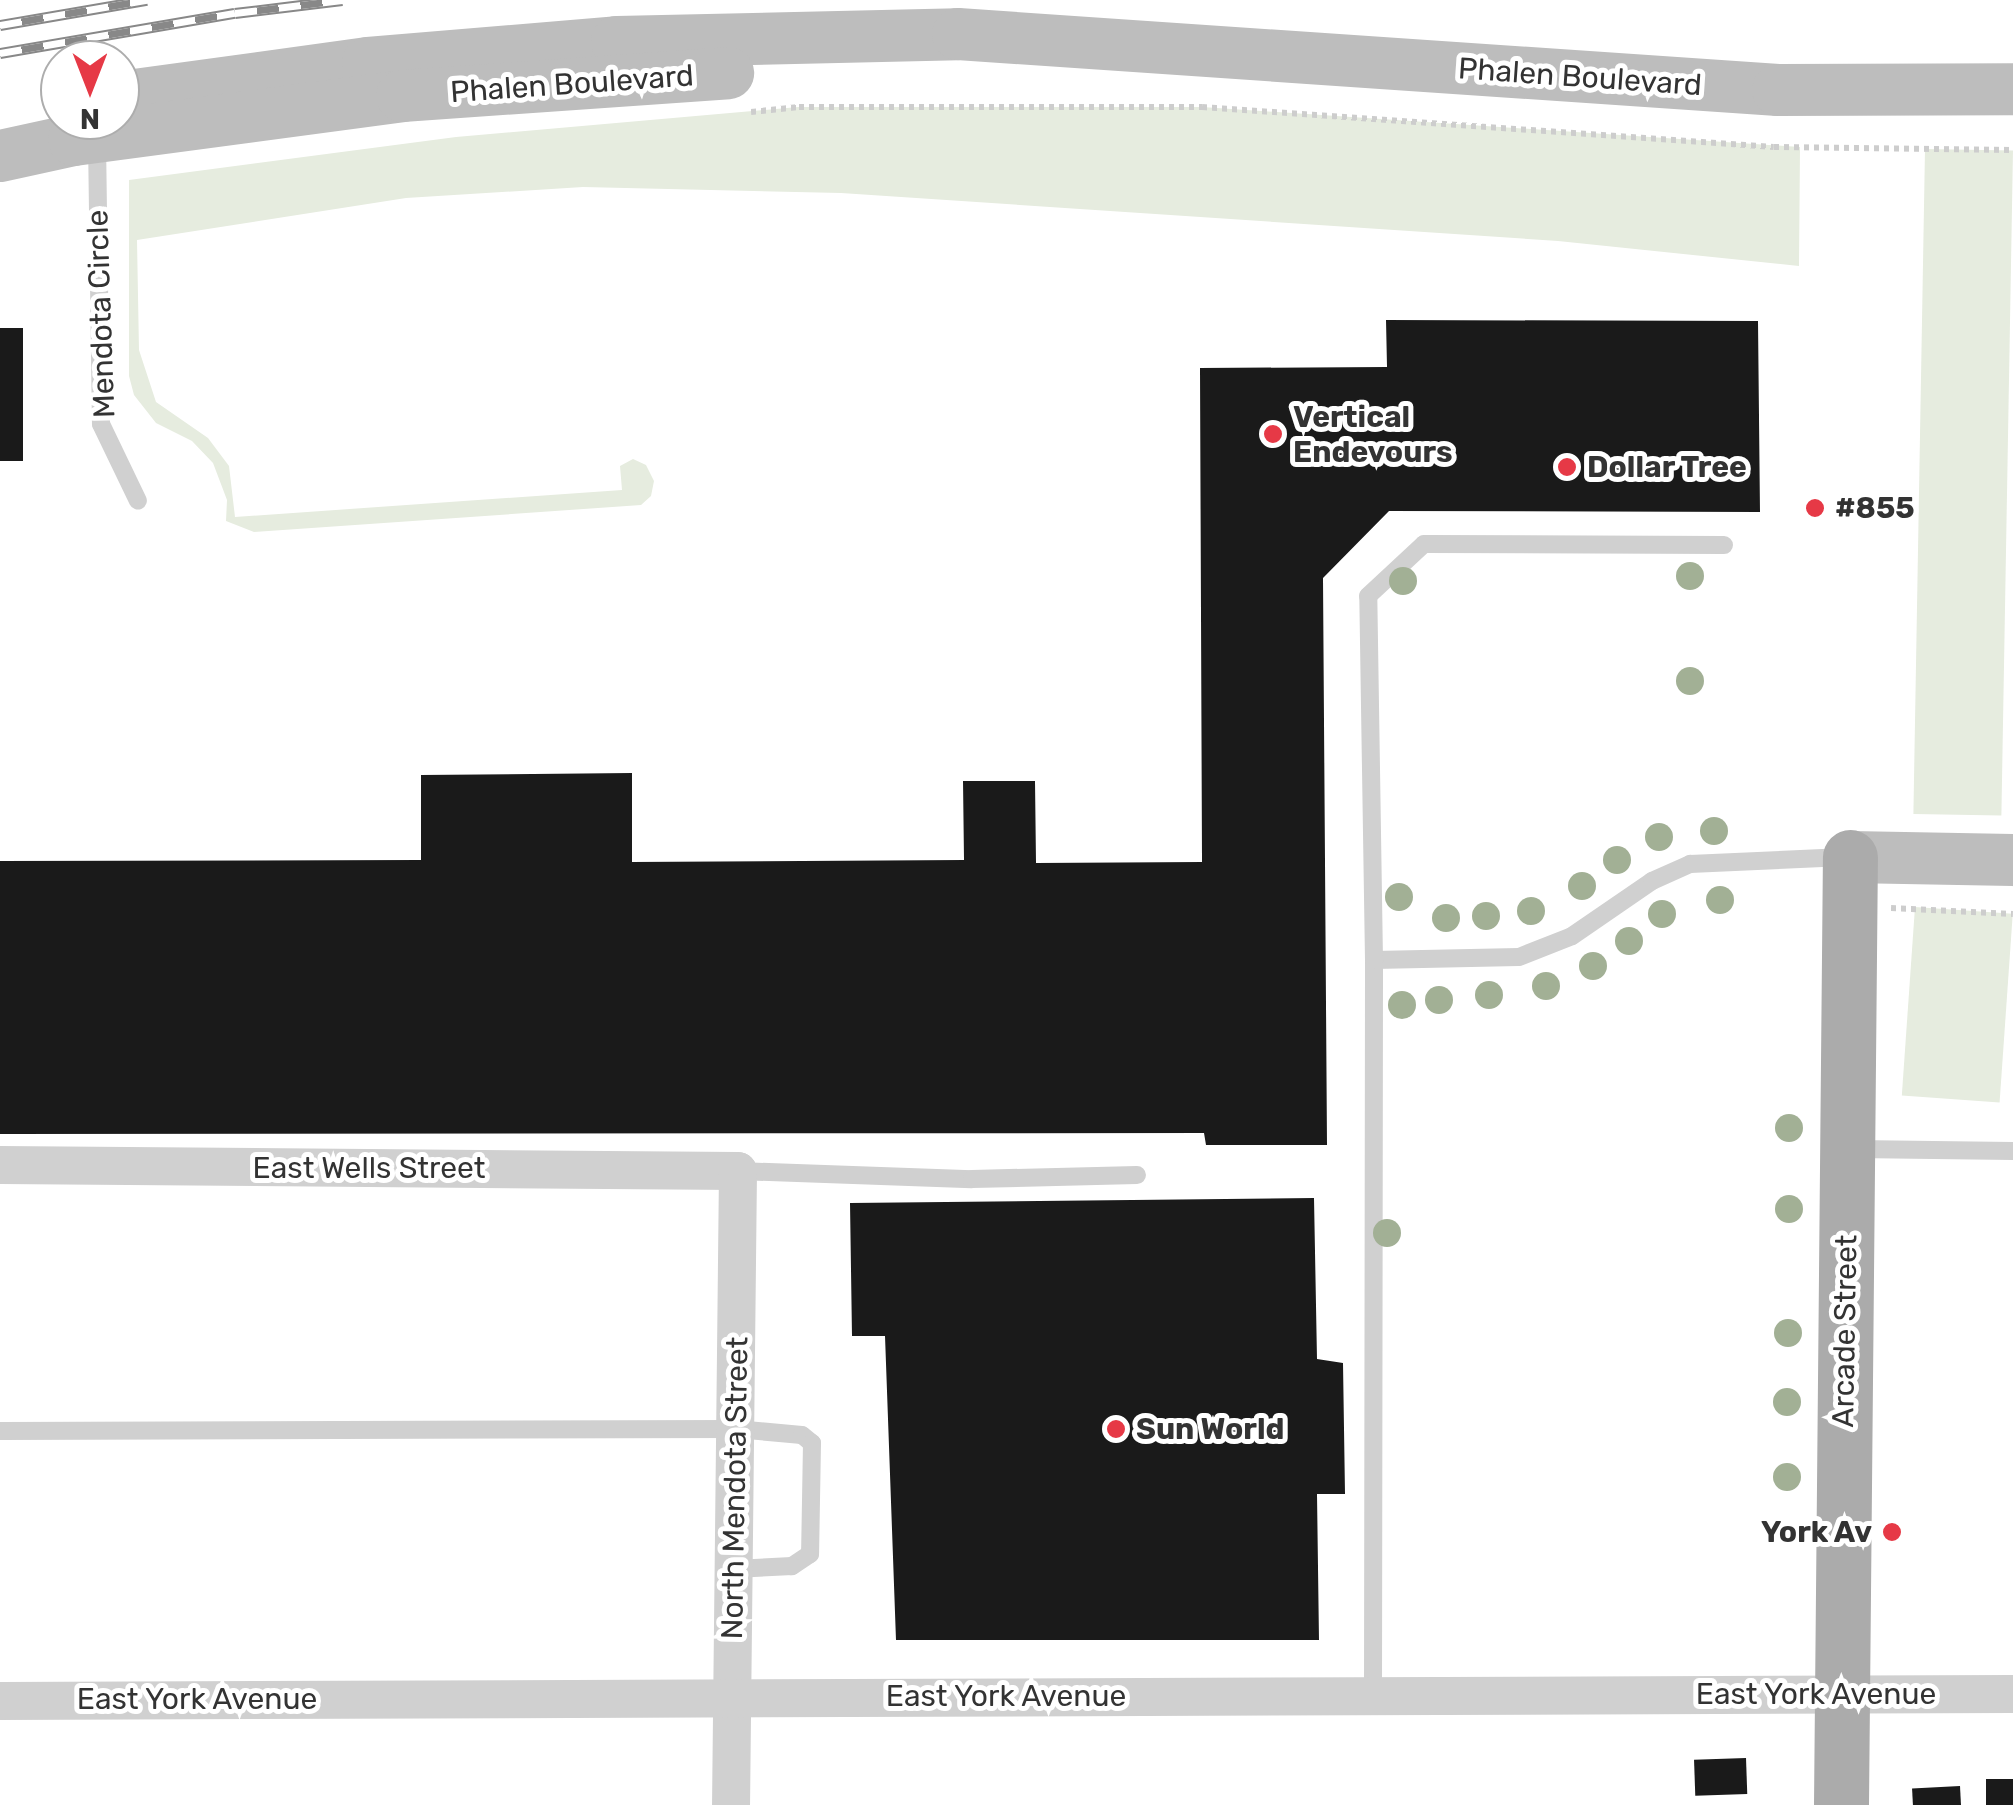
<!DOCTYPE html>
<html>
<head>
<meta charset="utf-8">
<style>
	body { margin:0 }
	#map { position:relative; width:2013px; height:1805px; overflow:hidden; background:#fff; font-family:Rubik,sans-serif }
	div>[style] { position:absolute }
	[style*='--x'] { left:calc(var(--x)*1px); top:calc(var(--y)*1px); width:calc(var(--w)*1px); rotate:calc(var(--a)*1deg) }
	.green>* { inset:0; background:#e6ecdf; transform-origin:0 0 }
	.building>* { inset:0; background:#1a1a1a; transform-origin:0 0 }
	.path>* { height:6px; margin-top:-3px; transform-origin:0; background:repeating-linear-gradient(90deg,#cdcdcd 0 5px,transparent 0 10px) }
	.service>* { height:18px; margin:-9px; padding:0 9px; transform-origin:9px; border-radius:9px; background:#d0d0d0 }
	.minor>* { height:38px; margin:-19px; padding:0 19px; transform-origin:19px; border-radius:19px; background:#d0d0d0 }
	.secondary>* { height:52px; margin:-26px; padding:0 26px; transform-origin:26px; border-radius:26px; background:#bdbdbd }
	.primary>* { height:55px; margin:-27.5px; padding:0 27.5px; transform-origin:27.5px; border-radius:27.5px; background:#ababab }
	.rail>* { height:11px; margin-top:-5.5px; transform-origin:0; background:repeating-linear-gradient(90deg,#fff 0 22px,#888 0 44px); box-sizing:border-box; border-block:2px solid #888 }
	.trees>* { width:28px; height:28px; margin:-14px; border-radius:50%; background:#a2b095 }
	.dots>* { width:28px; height:28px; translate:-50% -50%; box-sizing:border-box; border:5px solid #fff; border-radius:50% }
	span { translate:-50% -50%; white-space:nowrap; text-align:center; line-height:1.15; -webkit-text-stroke:10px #fff; paint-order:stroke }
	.street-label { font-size:30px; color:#333 }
	.poi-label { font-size:30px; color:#333; font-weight:700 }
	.left { translate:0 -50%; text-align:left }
	.right { translate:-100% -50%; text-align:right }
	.north { position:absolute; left:40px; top:40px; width:100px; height:100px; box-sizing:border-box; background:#fff; border:2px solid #adadad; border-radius:50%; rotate:180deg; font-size:28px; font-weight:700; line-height:40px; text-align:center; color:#333 }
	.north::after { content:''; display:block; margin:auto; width:35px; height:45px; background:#e63946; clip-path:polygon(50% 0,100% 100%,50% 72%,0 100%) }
</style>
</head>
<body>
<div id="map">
	<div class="green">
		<i style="clip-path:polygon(798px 107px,1202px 107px,1800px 147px,1799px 266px,1558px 241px,841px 193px,583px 187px,406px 198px,137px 240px,139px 350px,156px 402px,208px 438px,229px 466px,235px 517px,622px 490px,620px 466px,633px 459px,646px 465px,654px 481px,651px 496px,641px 505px,254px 532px,226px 521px,227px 500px,213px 463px,192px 441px,156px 423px,134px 395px,129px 376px,129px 180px,456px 137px)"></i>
		<i style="left:1925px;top:149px;width:88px;height:665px;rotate:1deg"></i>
		<i style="left:1915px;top:907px;width:98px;height:189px;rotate:4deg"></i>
	</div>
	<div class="building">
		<i style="clip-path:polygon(1386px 320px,1758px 321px,1760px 512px,1389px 511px,1323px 578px,1327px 1145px,1206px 1145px,1204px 1133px,0 1134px,0 861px,421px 860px,421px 775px,632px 773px,632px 862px,964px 860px,963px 781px,1035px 781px,1036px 863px,1202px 862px,1200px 368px,1387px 367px)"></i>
		<i style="left:0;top:328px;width:23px;height:133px"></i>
		<i style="clip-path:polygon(1314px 1198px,1317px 1359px,1343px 1363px,1345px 1494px,1317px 1494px,1319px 1640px,896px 1640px,885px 1336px,852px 1336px,850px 1203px)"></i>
		<i style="left:1746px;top:1758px;width:36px;height:52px;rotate:88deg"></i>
		<i style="left:2013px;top:1779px;width:26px;height:27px;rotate:90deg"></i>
		<i style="left:1960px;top:1786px;width:19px;height:48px;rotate:87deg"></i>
	</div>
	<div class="path">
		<i style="--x:751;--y:112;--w:48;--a:-5.9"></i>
		<i style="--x:799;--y:107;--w:403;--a:0"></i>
		<i style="--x:1202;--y:107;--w:573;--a:4"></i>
		<i style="--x:1774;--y:147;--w:239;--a:0.7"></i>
		<i style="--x:1891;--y:908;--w:122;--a:2.8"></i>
	</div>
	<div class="service">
		<i style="--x:97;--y:140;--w:284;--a:89.2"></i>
		<i style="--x:101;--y:424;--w:85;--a:64.3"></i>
		<i style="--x:1374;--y:960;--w:145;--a:-1.2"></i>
		<i style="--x:1519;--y:957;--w:57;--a:-21.6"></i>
		<i style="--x:1572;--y:936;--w:97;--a:-34.5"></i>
		<i style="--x:1652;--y:881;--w:42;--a:-24.1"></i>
		<i style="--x:1690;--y:864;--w:155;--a:-2.6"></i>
		<i style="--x:1854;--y:1149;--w:159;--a:0.7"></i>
		<i style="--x:738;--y:1171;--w:234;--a:2"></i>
		<i style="--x:972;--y:1179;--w:165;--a:-1.4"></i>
		<i style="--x:0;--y:1431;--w:735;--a:-0.16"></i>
		<i style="--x:735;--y:1429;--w:67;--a:5.1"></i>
		<i style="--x:802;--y:1435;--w:13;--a:39"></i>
		<i style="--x:812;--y:1443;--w:111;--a:91"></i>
		<i style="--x:810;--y:1554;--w:22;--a:146"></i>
		<i style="--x:792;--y:1566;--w:58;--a:177"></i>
		<i style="--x:1373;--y:1695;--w:735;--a:-89.92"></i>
		<i style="--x:1374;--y:960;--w:364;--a:-90.9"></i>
		<i style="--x:1368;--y:596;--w:76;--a:-42.9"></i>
		<i style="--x:1424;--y:544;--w:300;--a:0.2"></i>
	</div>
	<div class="minor">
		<i style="--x:0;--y:1165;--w:738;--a:0.47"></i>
		<i style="--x:738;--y:1171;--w:634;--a:90.63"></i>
		<i style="--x:0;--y:1701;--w:2013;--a:-0.2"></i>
	</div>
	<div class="secondary">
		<i style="--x:120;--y:97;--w:250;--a:-7.8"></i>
		<i style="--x:368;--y:63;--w:250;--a:-4.8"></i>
		<i style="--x:617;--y:42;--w:341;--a:-1.3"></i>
		<i style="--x:958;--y:34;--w:822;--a:3.91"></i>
		<i style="--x:1778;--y:90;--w:235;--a:-0.2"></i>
		<i style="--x:0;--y:156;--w:76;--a:-12.2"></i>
		<i style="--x:74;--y:140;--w:331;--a:-7.6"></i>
		<i style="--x:402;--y:96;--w:327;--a:-4"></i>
		<i style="--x:1850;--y:857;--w:163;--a:1.1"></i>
	</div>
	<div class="primary">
		<i style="--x:1841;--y:1805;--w:948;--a:-89.46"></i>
	</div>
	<div class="rail">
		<i style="--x:0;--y:25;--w:149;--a:-9.7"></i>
		<i style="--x:0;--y:53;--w:238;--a:-9.7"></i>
		<i style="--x:235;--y:13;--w:108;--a:-6.9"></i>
	</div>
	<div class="trees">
		<i style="left:1690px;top:576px"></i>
		<i style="left:1403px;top:581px"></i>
		<i style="left:1690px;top:681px"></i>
		<i style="left:1714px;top:831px"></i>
		<i style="left:1659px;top:837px"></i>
		<i style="left:1617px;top:860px"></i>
		<i style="left:1582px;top:886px"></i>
		<i style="left:1399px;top:897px"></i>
		<i style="left:1720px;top:900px"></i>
		<i style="left:1531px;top:911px"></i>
		<i style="left:1662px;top:914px"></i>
		<i style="left:1486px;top:916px"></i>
		<i style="left:1446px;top:918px"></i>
		<i style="left:1629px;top:941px"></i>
		<i style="left:1593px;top:966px"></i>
		<i style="left:1546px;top:986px"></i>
		<i style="left:1489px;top:995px"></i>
		<i style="left:1439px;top:1000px"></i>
		<i style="left:1402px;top:1005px"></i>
		<i style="left:1789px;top:1128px"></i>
		<i style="left:1789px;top:1209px"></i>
		<i style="left:1387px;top:1233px"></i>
		<i style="left:1788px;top:1333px"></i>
		<i style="left:1787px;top:1402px"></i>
		<i style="left:1787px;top:1477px"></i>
	</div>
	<div class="dots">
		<i style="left:1273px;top:434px;background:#e63946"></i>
		<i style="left:1567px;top:467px;background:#e63946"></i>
		<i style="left:1815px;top:508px;background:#e63946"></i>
		<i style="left:1116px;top:1429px;background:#e63946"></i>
		<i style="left:1892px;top:1532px;background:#e63946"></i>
	</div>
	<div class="street-label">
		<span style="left:1580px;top:77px;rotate:4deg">Phalen Boulevard</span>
		<span style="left:572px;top:84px;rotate:-4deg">Phalen Boulevard</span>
		<span style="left:101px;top:314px;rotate:-92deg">Mendota Circle</span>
		<span style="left:369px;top:1168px">East Wells Street</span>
		<span style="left:1845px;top:1331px;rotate:-89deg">Arcade Street</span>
		<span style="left:735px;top:1488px;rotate:-89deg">North Mendota Street</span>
		<span style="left:1816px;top:1694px">East York Avenue</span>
		<span style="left:1006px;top:1696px">East York Avenue</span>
		<span style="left:197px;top:1699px">East York Avenue</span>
	</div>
	<div class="poi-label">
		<span class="left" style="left:1293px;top:434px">Vertical<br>Endevours</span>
		<span class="left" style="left:1587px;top:467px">Dollar Tree</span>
		<span class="left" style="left:1835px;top:508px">#855</span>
		<span class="left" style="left:1136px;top:1429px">Sun World</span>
		<span class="right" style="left:1872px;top:1532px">York Av</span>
	</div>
	<div class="north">N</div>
</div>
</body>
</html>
